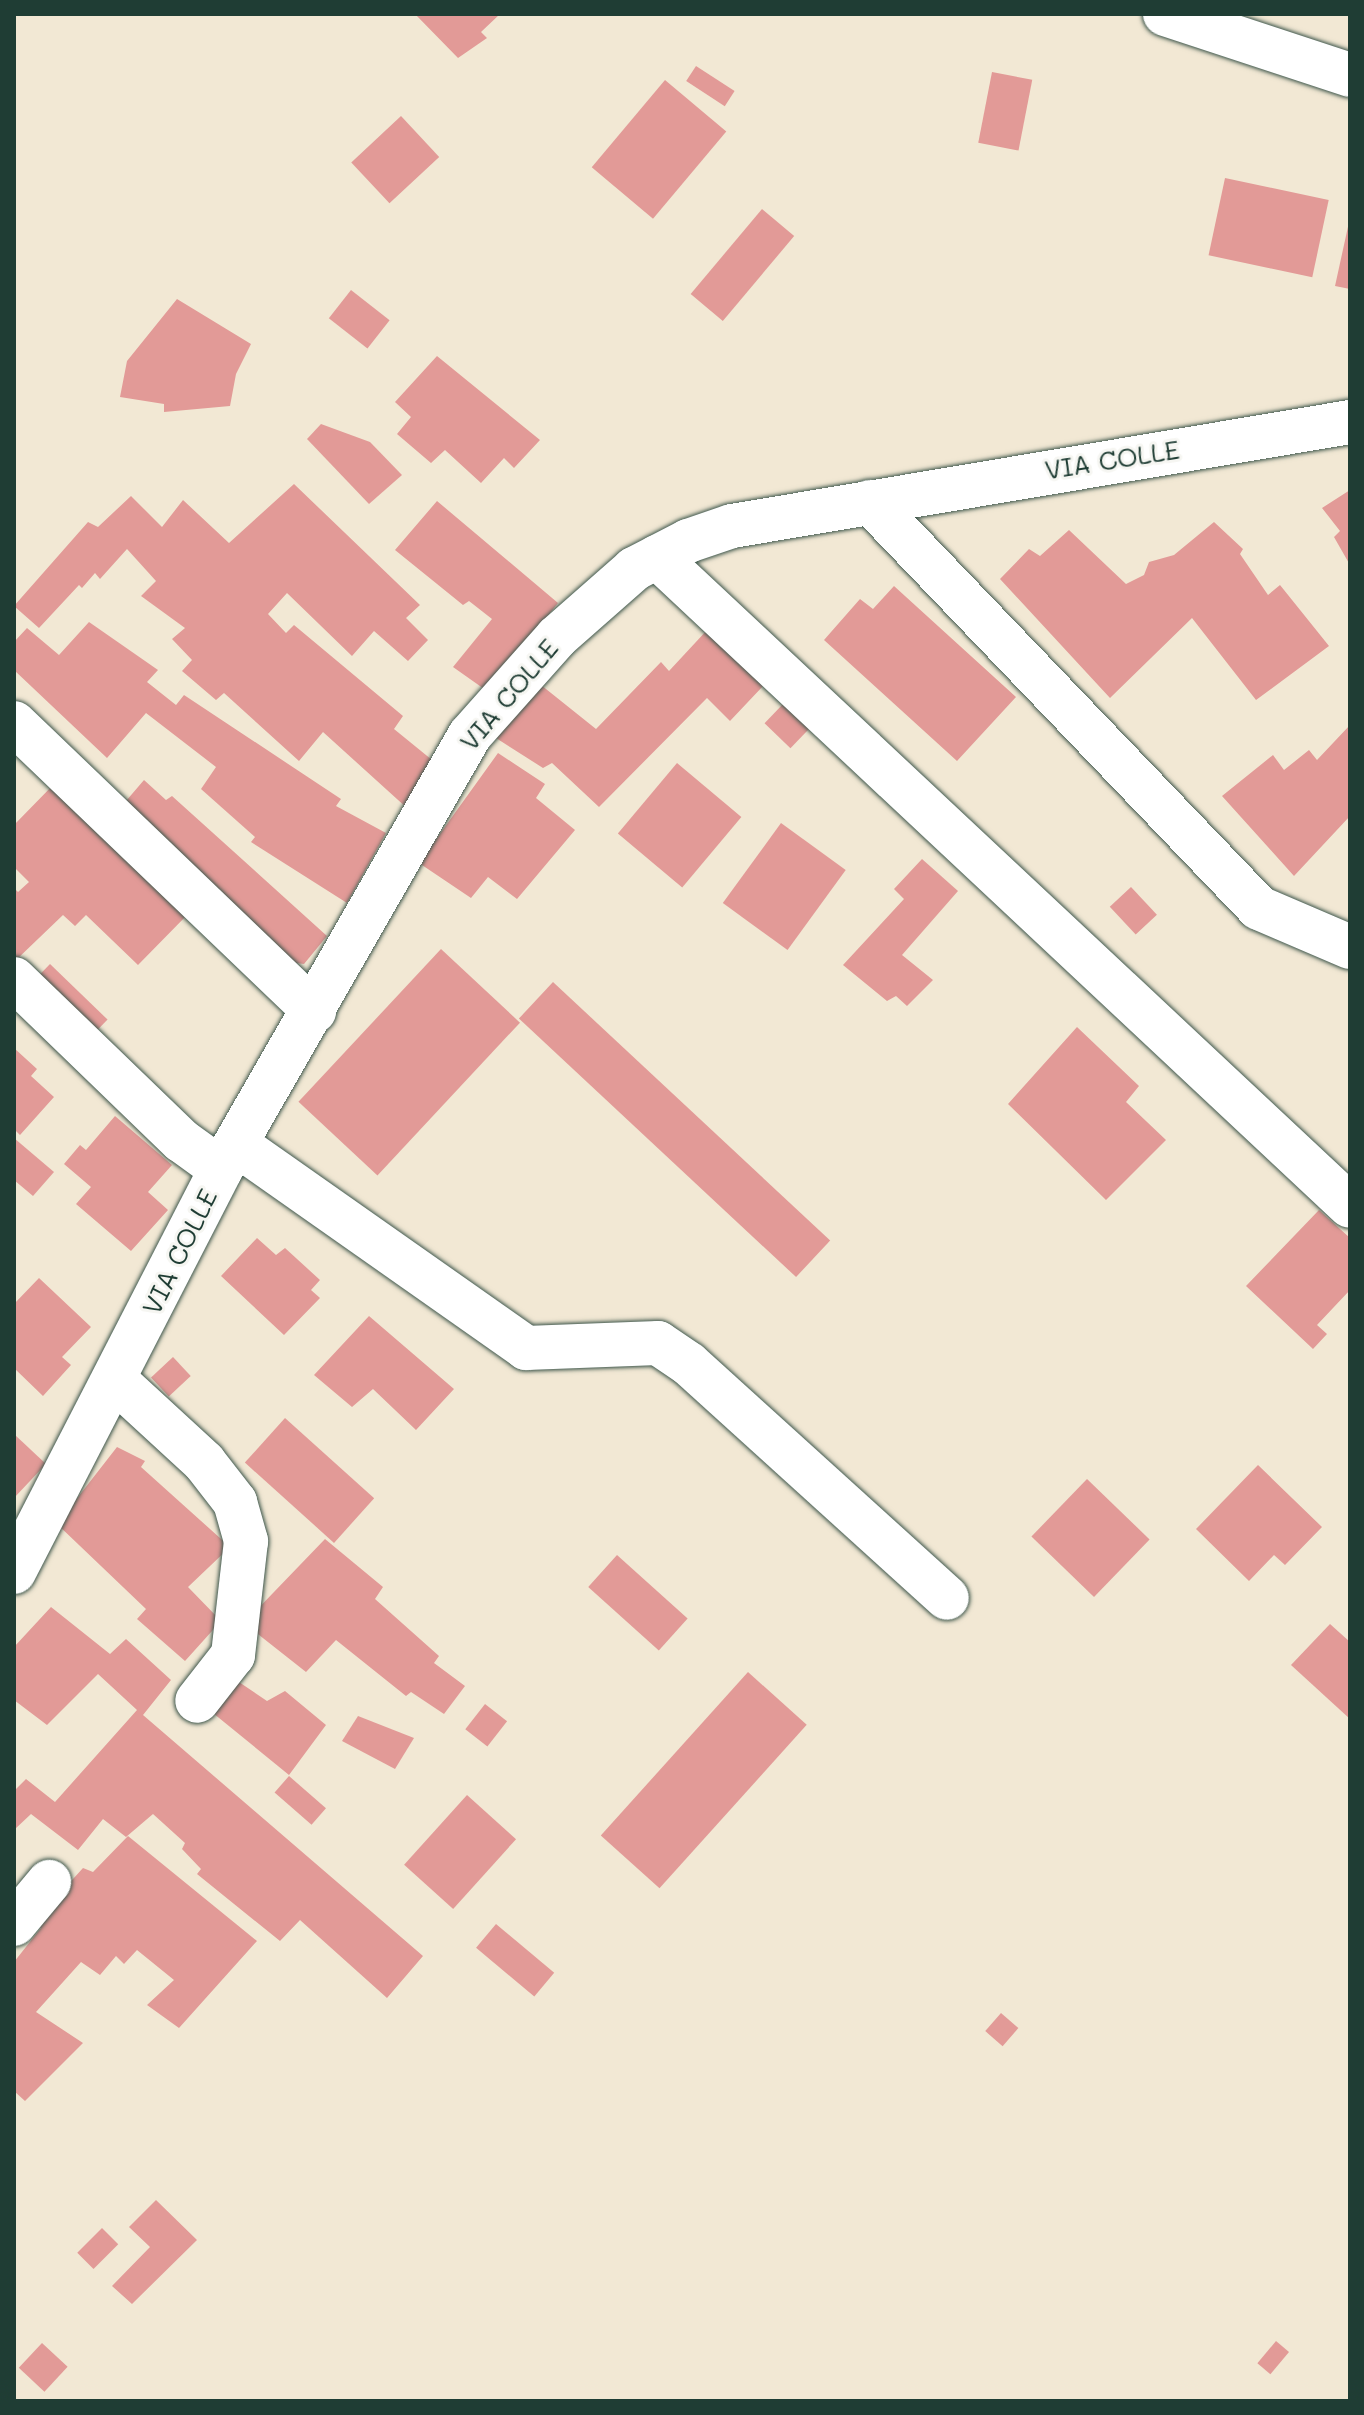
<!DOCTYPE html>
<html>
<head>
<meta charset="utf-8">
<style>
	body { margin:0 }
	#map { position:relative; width:1364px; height:2415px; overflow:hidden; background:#f2e8d4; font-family:Mali,sans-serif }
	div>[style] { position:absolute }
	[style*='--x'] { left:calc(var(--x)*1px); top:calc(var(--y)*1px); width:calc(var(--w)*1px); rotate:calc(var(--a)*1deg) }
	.building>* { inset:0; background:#e29a97; transform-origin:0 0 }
	.roads { filter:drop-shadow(0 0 2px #3f574c) drop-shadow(0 0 2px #3f574c) }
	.minor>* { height:44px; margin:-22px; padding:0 22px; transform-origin:22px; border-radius:22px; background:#fff }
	span { translate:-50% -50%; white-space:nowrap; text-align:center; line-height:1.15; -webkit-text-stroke:6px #f6f6f2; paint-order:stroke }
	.street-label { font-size:26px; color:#1f3d34 }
	.frame { position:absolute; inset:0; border:16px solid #1f3d34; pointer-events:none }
</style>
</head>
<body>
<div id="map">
	<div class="building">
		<i style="clip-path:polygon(415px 14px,500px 14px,481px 32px,487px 38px,458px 58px)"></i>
		<i style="left:696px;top:66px;width:46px;height:18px;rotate:33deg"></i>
		<i style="left:992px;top:72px;width:41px;height:72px;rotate:11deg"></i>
		<i style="left:665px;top:80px;width:80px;height:114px;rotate:40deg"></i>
		<i style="left:401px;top:116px;width:56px;height:68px;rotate:47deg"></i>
		<i style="left:1225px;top:178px;width:106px;height:79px;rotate:12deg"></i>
		<i style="left:762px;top:209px;width:42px;height:111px;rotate:40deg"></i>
		<i style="clip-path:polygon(1349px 222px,1350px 222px,1350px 289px,1335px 286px)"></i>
		<i style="left:351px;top:290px;width:49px;height:36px;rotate:38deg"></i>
		<i style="clip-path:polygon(177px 299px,251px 344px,236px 374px,230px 406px,164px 412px,164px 404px,120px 397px,127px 361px)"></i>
		<i style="clip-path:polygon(437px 356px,540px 440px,514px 468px,504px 458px,481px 483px,445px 450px,431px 463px,397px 434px,411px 417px,395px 402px)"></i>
		<i style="clip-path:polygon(321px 424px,370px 442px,402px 475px,369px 504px,307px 439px)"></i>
		<i style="clip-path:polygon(294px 484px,420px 605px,406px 618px,428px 640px,408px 661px,374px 631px,352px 656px,287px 593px,268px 614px,286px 633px,294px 625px,403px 716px,394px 729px,437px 764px,408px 809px,323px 732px,299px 761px,224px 693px,216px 700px,182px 671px,192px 660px,172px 639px,185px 628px,141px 596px,156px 581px,127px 549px,100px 579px,95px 573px,82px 588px,79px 585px,39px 628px,14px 606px,88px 522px,98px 527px,131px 496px,162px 527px,183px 500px,229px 543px)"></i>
		<i style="clip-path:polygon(1350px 490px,1350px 565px,1334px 537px,1340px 531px,1322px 508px)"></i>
		<i style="clip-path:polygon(437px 501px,558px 603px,487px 691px,453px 667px,492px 619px,469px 601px,463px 605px,395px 550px)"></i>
		<i style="clip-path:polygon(1214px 522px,1243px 549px,1240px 554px,1268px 595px,1280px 585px,1329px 646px,1256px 700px,1192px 618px,1110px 698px,1000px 579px,1029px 549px,1040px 556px,1069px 530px,1126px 584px,1144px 575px,1149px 562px,1174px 555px)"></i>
		<i style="clip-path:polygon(894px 586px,1016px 697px,957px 761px,824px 640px,860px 599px,873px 609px)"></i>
		<i style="clip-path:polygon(89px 622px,158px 670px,147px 682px,176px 705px,184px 695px,341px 799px,336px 806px,386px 833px,347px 903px,251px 842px,255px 837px,201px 789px,216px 767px,146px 713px,107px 758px,14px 670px,14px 642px,27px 628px,59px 655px)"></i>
		<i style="clip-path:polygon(708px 629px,766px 683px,730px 721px,707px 698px,599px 807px,552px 763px,543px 768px,496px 738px,536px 681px,596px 729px,661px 662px,669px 671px)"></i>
		<i style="left:784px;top:703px;width:36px;height:28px;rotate:44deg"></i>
		<i style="clip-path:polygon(1350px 725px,1350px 816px,1294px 876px,1222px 796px,1273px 755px,1284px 770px,1309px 750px,1317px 760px)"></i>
		<i style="clip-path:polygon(498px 753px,545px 784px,536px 798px,575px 830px,517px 899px,488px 877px,471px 898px,419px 863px)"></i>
		<i style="left:677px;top:763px;width:84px;height:92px;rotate:40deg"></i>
		<i style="clip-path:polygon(144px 780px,166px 800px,172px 796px,327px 936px,304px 964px,281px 961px,120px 808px)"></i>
		<i style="clip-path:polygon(56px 782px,190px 912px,138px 965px,86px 915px,75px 926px,63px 915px,14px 962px,14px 888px,18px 892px,29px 882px,14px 867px,14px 825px)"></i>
		<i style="left:781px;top:823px;width:80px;height:99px;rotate:36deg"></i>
		<i style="clip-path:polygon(922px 859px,958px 891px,902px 955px,933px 980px,907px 1006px,896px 996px,887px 1001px,843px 965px,904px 899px,894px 889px)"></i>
		<i style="left:1131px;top:887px;width:38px;height:29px;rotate:47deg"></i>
		<i style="left:441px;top:949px;width:108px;height:209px;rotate:43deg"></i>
		<i style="left:50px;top:964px;width:80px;height:24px;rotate:44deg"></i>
		<i style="left:553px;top:982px;width:379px;height:50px;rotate:43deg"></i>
		<i style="clip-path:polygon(1077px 1027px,1139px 1086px,1126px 1102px,1166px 1140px,1106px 1200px,1008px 1104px)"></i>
		<i style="clip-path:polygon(14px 1048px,37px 1069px,31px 1076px,54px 1097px,20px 1135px,14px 1129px)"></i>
		<i style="clip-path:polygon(115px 1116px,172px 1165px,148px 1192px,168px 1210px,131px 1251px,76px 1204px,91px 1187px,64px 1164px,80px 1145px,86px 1150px)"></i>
		<i style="clip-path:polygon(14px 1138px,54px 1172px,33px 1196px,14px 1180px)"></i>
		<i style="clip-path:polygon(1319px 1210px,1350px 1238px,1350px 1290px,1317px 1325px,1327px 1334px,1313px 1349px,1246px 1286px)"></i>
		<i style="clip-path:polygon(257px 1238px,276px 1255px,285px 1248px,320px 1280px,311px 1290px,320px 1298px,284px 1335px,221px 1276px)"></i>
		<i style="clip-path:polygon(39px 1278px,91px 1327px,62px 1357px,71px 1365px,43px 1396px,14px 1368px,14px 1304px)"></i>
		<i style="clip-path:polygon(369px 1316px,454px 1389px,416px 1430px,373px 1389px,352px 1407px,314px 1375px)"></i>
		<i style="left:173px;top:1357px;width:26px;height:30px;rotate:47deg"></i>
		<i style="left:285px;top:1418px;width:120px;height:60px;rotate:42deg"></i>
		<i style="clip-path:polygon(14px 1434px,46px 1464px,14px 1498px)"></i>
		<i style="clip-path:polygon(117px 1447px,145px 1461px,141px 1467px,230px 1547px,188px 1587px,221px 1621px,185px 1661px,137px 1619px,146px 1609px,57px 1524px)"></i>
		<i style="clip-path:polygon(1258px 1465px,1322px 1527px,1285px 1565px,1274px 1555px,1249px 1581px,1196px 1529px)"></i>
		<i style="left:1087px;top:1479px;width:87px;height:80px;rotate:44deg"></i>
		<i style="clip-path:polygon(325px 1539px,383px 1587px,375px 1599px,439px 1656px,434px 1663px,465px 1686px,444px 1714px,411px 1692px,406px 1696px,336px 1640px,306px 1672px,244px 1623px)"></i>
		<i style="left:617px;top:1555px;width:95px;height:43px;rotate:42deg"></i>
		<i style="clip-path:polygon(51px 1607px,110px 1654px,126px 1639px,171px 1680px,143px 1715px,423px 1956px,387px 1998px,300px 1920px,280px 1941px,197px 1874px,201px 1869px,182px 1849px,185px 1843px,153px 1814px,126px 1837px,103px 1819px,78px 1850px,31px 1814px,14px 1830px,14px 1791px,26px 1779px,55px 1802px,137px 1710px,98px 1674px,47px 1725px,14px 1700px,14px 1647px)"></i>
		<i style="clip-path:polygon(1330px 1624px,1350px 1642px,1350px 1719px,1291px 1665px)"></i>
		<i style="left:748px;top:1672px;width:79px;height:220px;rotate:42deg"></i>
		<i style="clip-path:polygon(233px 1678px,267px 1701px,285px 1691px,326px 1725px,289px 1775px,208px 1709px)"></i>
		<i style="left:485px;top:1704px;width:28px;height:32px;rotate:38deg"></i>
		<i style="clip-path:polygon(358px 1716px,414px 1738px,395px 1769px,342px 1741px)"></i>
		<i style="left:289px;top:1776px;width:49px;height:22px;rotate:41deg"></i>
		<i style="left:467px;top:1795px;width:66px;height:94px;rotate:42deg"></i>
		<i style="clip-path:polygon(128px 1836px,257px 1941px,179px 2028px,147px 2005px,174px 1980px,137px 1950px,124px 1964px,116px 1956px,100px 1975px,81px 1962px,36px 2012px,83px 2043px,25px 2101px,14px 2091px,14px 1962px,41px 1928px,33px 1923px,83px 1868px,93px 1872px)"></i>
		<i style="left:496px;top:1924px;width:76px;height:31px;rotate:40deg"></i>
		<i style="left:1001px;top:2013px;width:23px;height:24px;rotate:41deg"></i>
		<i style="clip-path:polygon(156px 2200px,197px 2240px,132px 2304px,112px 2286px,150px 2247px,129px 2227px)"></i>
		<i style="left:102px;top:2228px;width:23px;height:35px;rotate:45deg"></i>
		<i style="left:1276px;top:2341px;width:17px;height:29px;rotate:40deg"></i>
		<i style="left:42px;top:2343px;width:35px;height:34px;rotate:43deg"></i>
	</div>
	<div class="roads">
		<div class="minor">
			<i style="--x:1165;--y:14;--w:195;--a:18.2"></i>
			<i style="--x:870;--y:502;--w:562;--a:46.23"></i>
			<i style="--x:1259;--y:908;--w:99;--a:23.2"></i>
			<i style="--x:657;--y:557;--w:949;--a:43.12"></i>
			<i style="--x:14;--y:723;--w:416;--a:43.8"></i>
			<i style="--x:14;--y:979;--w:233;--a:44"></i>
			<i style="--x:182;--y:1141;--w:48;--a:35.7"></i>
			<i style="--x:236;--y:1144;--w:355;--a:35.1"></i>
			<i style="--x:526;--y:1348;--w:132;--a:-2.2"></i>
			<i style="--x:658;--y:1343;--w:37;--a:34"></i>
			<i style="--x:689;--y:1364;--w:348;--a:42.2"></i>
			<i style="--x:116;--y:1381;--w:120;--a:42.6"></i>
			<i style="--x:204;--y:1462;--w:51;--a:52.2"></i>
			<i style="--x:235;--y:1502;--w:41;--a:74.2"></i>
			<i style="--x:246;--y:1541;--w:115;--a:96.5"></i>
			<i style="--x:233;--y:1655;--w:58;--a:128"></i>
			<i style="--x:14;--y:1572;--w:453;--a:-62.8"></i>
			<i style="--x:221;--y:1169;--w:500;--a:-60.16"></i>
			<i style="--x:470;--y:735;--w:131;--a:-48.4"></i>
			<i style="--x:557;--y:637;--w:103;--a:-41.4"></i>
			<i style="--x:634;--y:569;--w:61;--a:-27.4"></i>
			<i style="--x:688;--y:541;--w:46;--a:-18.8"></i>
			<i style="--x:732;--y:526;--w:627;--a:-9.55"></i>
			<i style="--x:14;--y:1924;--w:55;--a:-50.2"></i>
		</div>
	</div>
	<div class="street-label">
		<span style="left:1112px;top:460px;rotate:-9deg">VIA COLLE</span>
		<span style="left:509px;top:695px;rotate:-50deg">VIA COLLE</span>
		<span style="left:180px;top:1252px;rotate:-64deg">VIA COLLE</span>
	</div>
	<div class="frame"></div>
</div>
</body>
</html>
